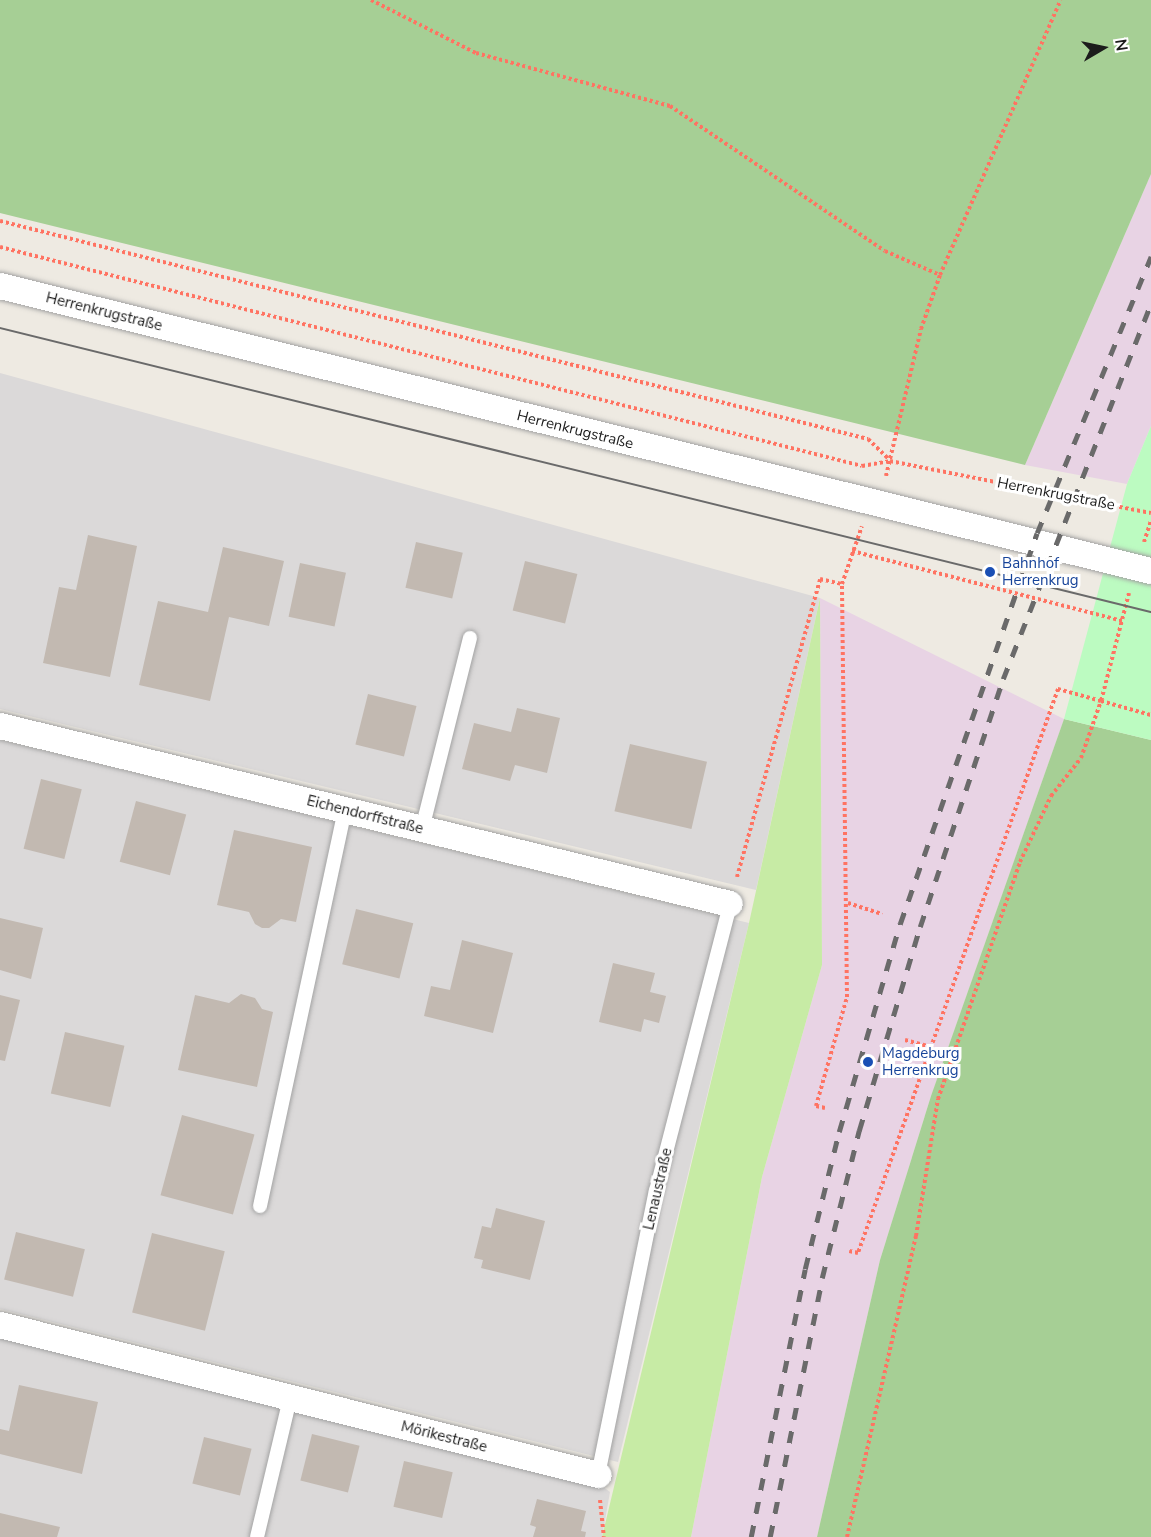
<!DOCTYPE html>
<html>
<head>
<meta charset="utf-8">
<style>
	body { margin:0 }
	#map { position:relative; width:1151px; height:1537px; overflow:hidden; background:#eeeae2; font-family:"Nunito Sans",sans-serif }
	div>[style] { position:absolute }
	[style*='--x'] { left:calc(var(--x)*1px); top:calc(var(--y)*1px); width:calc(var(--w)*1px); rotate:calc(var(--a)*1deg) }
	.residential>* { inset:0; background:#dbd9d9 }
	.industrial>* { inset:0; background:#e8d3e4 }
	.grass>* { inset:0; background:#c7eba5 }
	.forest>* { inset:0; background:#a6cf95 }
	.park>* { inset:0; background:#bcfbc1 }
	.building>* { inset:0; background:#c2b9b1; transform-origin:0 0 }
	.path>* { height:4px; margin-top:-2px; transform-origin:0; background:repeating-linear-gradient(90deg,#ff7362 0 3px,transparent 0 6px) }
	.roads { filter:drop-shadow(0 0 2px #a3a3a3) drop-shadow(0 0 2px #a3a3a3) }
	.lane>* { height:14px; margin:-7px; padding:0 7px; transform-origin:7px; border-radius:7px; background:#fff }
	.street>* { height:26px; margin:-13px; padding:0 13px; transform-origin:13px; border-radius:13px; background:#fff }
	.tram>* { height:1.5px; margin:-0.75px; padding:0 0.75px; transform-origin:0.75px; border-radius:0.75px; background:#6a6a6a }
	.rail>* { height:4.5px; margin-top:-2.25px; transform-origin:0; background:repeating-linear-gradient(90deg,#6a6a6a 0 12px,transparent 0 24px) }
	.dots>* { width:16px; height:16px; translate:-50% -50%; box-sizing:border-box; border:3px solid #fff; border-radius:50% }
	span { translate:-50% -50%; white-space:nowrap; text-align:center; line-height:1.15; -webkit-text-stroke:6px #fff; paint-order:stroke }
	.street-label { font-size:15px; color:#1c1c1c }
	.transit-label { font-size:15px; color:#164399 }
	.left { translate:0 -50%; text-align:left }
	.north { position:absolute; left:1073px; top:18px; width:60px; height:60px; -webkit-text-stroke:4px #fff; paint-order:stroke; rotate:81deg; font-size:16px; font-weight:700; line-height:24px; text-align:center; color:#1c1c1c }
	.north::after { content:''; display:block; margin:auto; width:21px; height:27px; background:#1c1c1c; clip-path:polygon(50% 0,100% 100%,50% 72%,0 100%) }
</style>
</head>
<body>
<div id="map">
	<div class="residential">
		<i style="clip-path:polygon(0 373px,820px 598px,756px 890px,0 709px)"></i>
		<i style="clip-path:polygon(0 740px,749px 923px,618px 1462px,0 1309px)"></i>
		<i style="clip-path:polygon(0 1334px,599px 1484px,610px 1492px,602px 1537px,0 1537px)"></i>
	</div>
	<div class="industrial">
		<i style="clip-path:polygon(1151px 174px,1151px 426px,1127px 484px,1025px 465px)"></i>
		<i style="clip-path:polygon(820px 598px,1064px 719px,931px 1096px,880px 1260px,817px 1537px,691px 1537px,762px 1177px,822px 965px)"></i>
	</div>
	<div class="grass">
		<i style="clip-path:polygon(820px 598px,822px 965px,762px 1177px,691px 1537px,602px 1537px,749px 923px)"></i>
	</div>
	<div class="forest">
		<i style="clip-path:polygon(0 0,1151px 0,1151px 174px,1025px 465px,0 213px)"></i>
		<i style="clip-path:polygon(1064px 719px,1151px 740px,1151px 1537px,817px 1537px,880px 1260px,931px 1096px)"></i>
	</div>
	<div class="park">
		<i style="clip-path:polygon(1151px 426px,1151px 740px,1064px 719px,1127px 484px)"></i>
	</div>
	<div class="building">
		<i style="clip-path:polygon(88px 535px,137px 546px,110px 677px,43px 663px,59px 587px,76px 590px)"></i>
		<i style="left:416px;top:542px;width:48px;height:47px;rotate:13deg"></i>
		<i style="clip-path:polygon(223px 547px,284px 561px,269px 626px,229px 617px,210px 701px,139px 685px,158px 601px,208px 612px)"></i>
		<i style="left:525px;top:561px;width:54px;height:51px;rotate:14deg"></i>
		<i style="left:300px;top:563px;width:47px;height:55px;rotate:12deg"></i>
		<i style="left:368px;top:694px;width:50px;height:52px;rotate:14deg"></i>
		<i style="clip-path:polygon(517px 708px,560px 718px,547px 773px,515px 765px,510px 781px,462px 769px,474px 723px,511px 732px)"></i>
		<i style="left:630px;top:744px;width:79px;height:69px;rotate:13deg"></i>
		<i style="left:41px;top:779px;width:42px;height:72px;rotate:14deg"></i>
		<i style="left:136px;top:801px;width:52px;height:63px;rotate:15deg"></i>
		<i style="clip-path:polygon(234px 830px,312px 847px,296px 922px,281px 919px,269px 928px,262px 928px,255px 924px,249px 912px,217px 905px)"></i>
		<i style="left:356px;top:909px;width:59px;height:57px;rotate:14deg"></i>
		<i style="clip-path:polygon(0 918px,43px 928px,31px 979px,0 970px)"></i>
		<i style="clip-path:polygon(462px 940px,513px 953px,493px 1033px,424px 1016px,431px 986px,450px 990px)"></i>
		<i style="clip-path:polygon(613px 963px,655px 973px,650px 992px,666px 996px,659px 1023px,644px 1019px,641px 1032px,599px 1022px)"></i>
		<i style="clip-path:polygon(241px 994px,255px 998px,262px 1009px,273px 1012px,257px 1087px,178px 1070px,195px 995px,229px 1003px)"></i>
		<i style="clip-path:polygon(0 995px,20px 1000px,5px 1061px,0 1060px)"></i>
		<i style="left:65px;top:1032px;width:61px;height:63px;rotate:13deg"></i>
		<i style="left:182px;top:1115px;width:75px;height:83px;rotate:15deg"></i>
		<i style="clip-path:polygon(496px 1208px,545px 1221px,530px 1280px,481px 1268px,483px 1260px,474px 1258px,482px 1226px,491px 1228px)"></i>
		<i style="left:16px;top:1232px;width:71px;height:49px;rotate:14deg"></i>
		<i style="left:152px;top:1233px;width:75px;height:82px;rotate:14deg"></i>
		<i style="clip-path:polygon(19px 1385px,98px 1402px,82px 1474px,0 1454px,0 1429px,9px 1431px)"></i>
		<i style="left:312px;top:1434px;width:49px;height:48px;rotate:14deg"></i>
		<i style="left:204px;top:1437px;width:49px;height:48px;rotate:14deg"></i>
		<i style="left:404px;top:1461px;width:50px;height:47px;rotate:13deg"></i>
		<i style="clip-path:polygon(537px 1499px,586px 1511px,581px 1531px,586px 1532px,585px 1537px,533px 1537px,536px 1527px,530px 1525px)"></i>
		<i style="clip-path:polygon(0 1513px,60px 1527px,57px 1537px,0 1537px)"></i>
	</div>
	<div class="path">
		<i style="--x:371;--y:0;--w:118;--a:26.8"></i>
		<i style="--x:476;--y:53;--w:201;--a:15.3"></i>
		<i style="--x:670;--y:106;--w:259;--a:34"></i>
		<i style="--x:885;--y:251;--w:60;--a:23.6"></i>
		<i style="--x:0;--y:221;--w:895;--a:14.1"></i>
		<i style="--x:868;--y:439;--w:30;--a:44"></i>
		<i style="--x:0;--y:247;--w:889;--a:14.25"></i>
		<i style="--x:862;--y:466;--w:28;--a:-10"></i>
		<i style="--x:890;--y:461;--w:266;--a:11.3"></i>
		<i style="--x:886;--y:476;--w:151;--a:-76.6"></i>
		<i style="--x:921;--y:329;--w:57;--a:-70.6"></i>
		<i style="--x:940;--y:275;--w:300;--a:-66.3"></i>
		<i style="--x:1144;--y:542;--w:22;--a:-72"></i>
		<i style="--x:852;--y:551;--w:279;--a:14.5"></i>
		<i style="--x:1129;--y:593;--w:112;--a:104.5"></i>
		<i style="--x:1101;--y:701;--w:52;--a:15.6"></i>
		<i style="--x:737;--y:877;--w:309;--a:-74.4"></i>
		<i style="--x:820;--y:579;--w:23;--a:13"></i>
		<i style="--x:842;--y:584;--w:61;--a:-71"></i>
		<i style="--x:848;--y:903;--w:36;--a:18"></i>
		<i style="--x:905;--y:1040;--w:28;--a:15"></i>
		<i style="--x:825;--y:1108;--w:9;--a:-167"></i>
		<i style="--x:816;--y:1106;--w:113;--a:-74.1"></i>
		<i style="--x:847;--y:997;--w:413;--a:-90.7"></i>
		<i style="--x:600;--y:1500;--w:37;--a:84"></i>
		<i style="--x:847;--y:1537;--w:309;--a:-77.1"></i>
		<i style="--x:916;--y:1236;--w:139;--a:-80.9"></i>
		<i style="--x:938;--y:1099;--w:251;--a:-70.9"></i>
		<i style="--x:1020;--y:862;--w:73;--a:-64.8"></i>
		<i style="--x:1051;--y:796;--w:48;--a:-51.7"></i>
		<i style="--x:1081;--y:758;--w:60;--a:-70.7"></i>
		<i style="--x:1101;--y:701;--w:45;--a:-164.4"></i>
		<i style="--x:1058;--y:689;--w:598;--a:109.53"></i>
		<i style="--x:858;--y:1253;--w:9;--a:-167"></i>
	</div>
	<div class="roads">
		<div class="lane">
			<i style="--x:422;--y:829;--w:197;--a:-75.9"></i>
			<i style="--x:260;--y:1206;--w:405;--a:-77.9"></i>
			<i style="--x:598;--y:1475;--w:290;--a:-78.5"></i>
			<i style="--x:656;--y:1191;--w:296;--a:-75.5"></i>
			<i style="--x:257;--y:1537;--w:142;--a:-76.6"></i>
		</div>
		<div class="street">
			<i style="--x:0;--y:286;--w:1186;--a:13.91"></i>
			<i style="--x:0;--y:726;--w:751;--a:13.7"></i>
			<i style="--x:0;--y:1325;--w:617;--a:14.08"></i>
		</div>
	</div>
	<div class="tram">
		<i style="--x:0;--y:328;--w:1186;--a:13.86"></i>
	</div>
	<div class="rail">
		<i style="--x:751;--y:1537;--w:273;--a:-78.6"></i>
		<i style="--x:805;--y:1269;--w:141;--a:-76.1"></i>
		<i style="--x:839;--y:1132;--w:217;--a:-73.7"></i>
		<i style="--x:900;--y:924;--w:414;--a:-70.7"></i>
		<i style="--x:1037;--y:533;--w:299;--a:-67.6"></i>
		<i style="--x:770;--y:1537;--w:264;--a:-78.6"></i>
		<i style="--x:822;--y:1278;--w:152;--a:-75.9"></i>
		<i style="--x:859;--y:1131;--w:213;--a:-73.4"></i>
		<i style="--x:920;--y:927;--w:262;--a:-71.5"></i>
		<i style="--x:1003;--y:679;--w:403;--a:-68.5"></i>
	</div>
	<div class="dots">
		<i style="left:990px;top:572px;background:#1a4fb4"></i>
		<i style="left:868px;top:1062px;background:#1a4fb4"></i>
	</div>
	<div class="street-label">
		<span style="left:104px;top:312px;rotate:14deg">Herrenkrugstraße</span>
		<span style="left:575px;top:430px;rotate:14deg">Herrenkrugstraße</span>
		<span style="left:1056px;top:494px;rotate:11deg">Herrenkrugstraße</span>
		<span style="left:365px;top:815px;rotate:14deg">Eichendorffstraße</span>
		<span style="left:658px;top:1189px;rotate:-77deg">Lenaustraße</span>
		<span style="left:444px;top:1437px;rotate:14deg">Mörikestraße</span>
	</div>
	<div class="transit-label">
		<span class="left" style="left:1002px;top:572px">Bahnhof<br>Herrenkrug</span>
		<span class="left" style="left:882px;top:1062px">Magdeburg<br>Herrenkrug</span>
	</div>
	<div class="north">N</div>
</div>
</body>
</html>
